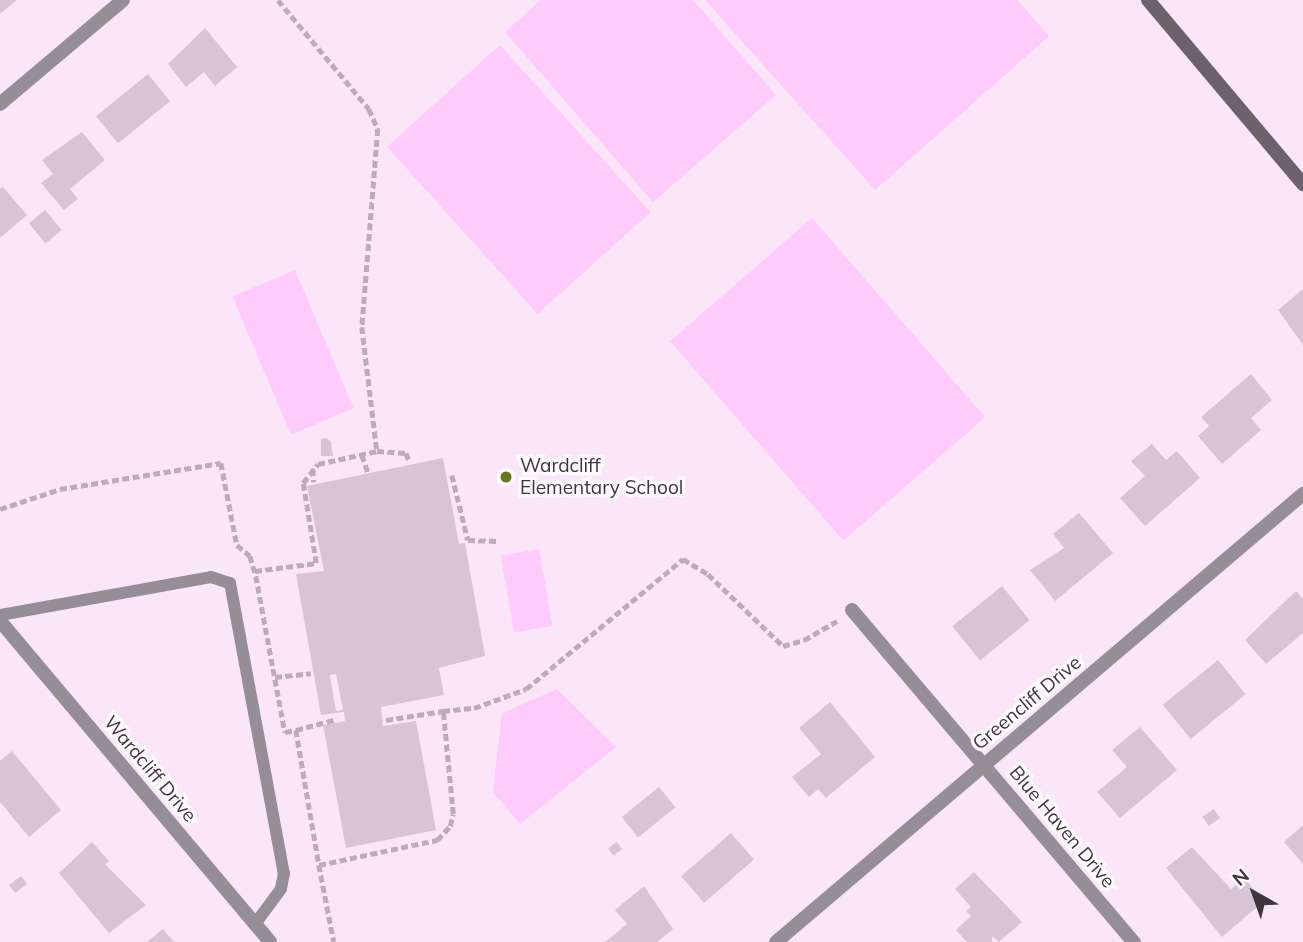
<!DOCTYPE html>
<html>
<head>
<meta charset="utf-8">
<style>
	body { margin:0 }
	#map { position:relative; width:1303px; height:942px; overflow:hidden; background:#fbe6f9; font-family:Mulish,sans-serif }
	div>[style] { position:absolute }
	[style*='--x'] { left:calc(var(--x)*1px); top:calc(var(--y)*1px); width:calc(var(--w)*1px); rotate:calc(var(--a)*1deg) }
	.green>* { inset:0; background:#fecbfb; transform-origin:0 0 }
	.building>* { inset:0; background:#d8c4d7; transform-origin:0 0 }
	.path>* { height:4.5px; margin-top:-2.25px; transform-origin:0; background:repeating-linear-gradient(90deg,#bcabba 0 7px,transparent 0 10.5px) }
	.lane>* { height:12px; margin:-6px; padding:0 6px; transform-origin:6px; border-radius:6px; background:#968e96 }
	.street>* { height:14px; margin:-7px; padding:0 7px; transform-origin:7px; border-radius:7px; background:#968e96 }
	.secondary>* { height:14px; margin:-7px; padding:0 7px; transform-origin:7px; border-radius:7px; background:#6d616c }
	.dots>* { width:19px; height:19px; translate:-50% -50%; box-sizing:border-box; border:4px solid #fdf9fd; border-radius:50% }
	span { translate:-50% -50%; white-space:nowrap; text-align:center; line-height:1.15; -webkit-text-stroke:7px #fdf9fd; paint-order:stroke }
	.poi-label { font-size:19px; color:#3e353d }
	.left { translate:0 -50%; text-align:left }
	.street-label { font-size:19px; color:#3e353d }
	.north { position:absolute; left:1219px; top:858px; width:70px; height:70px; -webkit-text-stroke:5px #fdf9fd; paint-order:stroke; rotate:320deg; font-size:19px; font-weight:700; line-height:28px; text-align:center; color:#3e353d }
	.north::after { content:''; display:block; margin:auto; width:24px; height:32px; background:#3e353d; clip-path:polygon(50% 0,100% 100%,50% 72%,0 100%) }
</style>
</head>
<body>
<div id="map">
	<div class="green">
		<i style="clip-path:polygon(541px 0,693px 0,776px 95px,653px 202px,505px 32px)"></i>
		<i style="clip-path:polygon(705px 0,1017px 0,1049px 36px,875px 190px)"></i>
		<i style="left:500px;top:45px;width:225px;height:152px;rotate:48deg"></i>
		<i style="left:812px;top:218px;width:264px;height:188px;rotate:49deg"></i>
		<i style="left:295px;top:270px;width:150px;height:68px;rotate:67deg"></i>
		<i style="left:539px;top:549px;width:78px;height:39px;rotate:80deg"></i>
		<i style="clip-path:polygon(557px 689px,616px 747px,520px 824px,493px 792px,502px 713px)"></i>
	</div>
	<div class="building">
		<i style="clip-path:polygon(0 0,17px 0,0 14px)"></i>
		<i style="clip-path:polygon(205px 28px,237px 67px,215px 86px,204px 72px,186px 87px,168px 64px)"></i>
		<i style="left:148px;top:74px;width:35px;height:67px;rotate:51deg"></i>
		<i style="clip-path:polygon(82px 132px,105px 160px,70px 189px,78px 199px,64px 210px,41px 183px,53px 174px,42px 160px)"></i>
		<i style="clip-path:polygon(3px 187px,27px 215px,0 238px,0 189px)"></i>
		<i style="left:45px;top:210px;width:26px;height:21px;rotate:50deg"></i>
		<i style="clip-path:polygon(1303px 289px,1303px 345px,1278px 310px)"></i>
		<i style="clip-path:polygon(1251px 374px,1272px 400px,1251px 418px,1261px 430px,1222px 464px,1198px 436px,1209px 426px,1201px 417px)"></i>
		<i style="clip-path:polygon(327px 438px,331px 442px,333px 456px,321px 456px,321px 439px)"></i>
		<i style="clip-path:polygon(1152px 444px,1166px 460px,1177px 451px,1200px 478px,1145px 526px,1120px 498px,1145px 476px,1131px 461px)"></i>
		<i style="clip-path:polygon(evenodd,443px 458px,459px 544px,465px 543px,485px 656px,439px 668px,444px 695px,381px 707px,383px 726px,416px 721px,436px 830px,346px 848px,323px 725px,345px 721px,344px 712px,321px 715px,296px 574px,324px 571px,307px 486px,443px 458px,336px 674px,343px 710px,336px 711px,330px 675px,336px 674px)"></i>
		<i style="clip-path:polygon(1079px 513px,1113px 553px,1055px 601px,1030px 570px,1064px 548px,1053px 534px)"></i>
		<i style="left:1002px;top:586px;width:44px;height:64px;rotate:51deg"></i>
		<i style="clip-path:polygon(1296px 591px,1303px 599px,1303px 633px,1266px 664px,1245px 640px)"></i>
		<i style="left:1218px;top:660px;width:44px;height:71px;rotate:51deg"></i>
		<i style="clip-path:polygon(830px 702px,875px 757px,826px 798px,818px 789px,809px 797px,792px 777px,821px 754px,799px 728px)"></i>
		<i style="clip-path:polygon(1140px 727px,1177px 770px,1120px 818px,1097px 792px,1127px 767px,1112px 750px)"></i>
		<i style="clip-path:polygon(12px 751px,61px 810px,29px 837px,0 802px,0 761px)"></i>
		<i style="left:659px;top:787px;width:26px;height:48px;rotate:51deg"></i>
		<i style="left:1214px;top:809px;width:11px;height:14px;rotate:56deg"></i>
		<i style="clip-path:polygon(1303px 825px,1303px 864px,1284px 842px)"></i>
		<i style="left:731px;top:833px;width:35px;height:66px;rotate:49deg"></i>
		<i style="clip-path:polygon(92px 842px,109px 861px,105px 864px,146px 905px,109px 933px,59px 873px)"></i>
		<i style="left:617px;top:842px;width:9px;height:11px;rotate:54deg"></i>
		<i style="clip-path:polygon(1192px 847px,1231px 889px,1244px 878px,1264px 901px,1222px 937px,1166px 868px)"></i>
		<i style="clip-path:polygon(974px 872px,1022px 922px,999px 942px,992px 936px,992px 942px,967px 942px,956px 930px,971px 916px,966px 911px,971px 907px,955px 889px)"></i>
		<i style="left:21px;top:876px;width:10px;height:15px;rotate:53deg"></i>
		<i style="clip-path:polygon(644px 886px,673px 929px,657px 942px,605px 942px,627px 924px,615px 910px)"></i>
		<i style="clip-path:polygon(163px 929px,174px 942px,147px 942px)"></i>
	</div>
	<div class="path">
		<i style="--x:278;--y:0;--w:142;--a:50.1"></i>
		<i style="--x:369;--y:109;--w:22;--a:66"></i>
		<i style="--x:378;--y:129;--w:199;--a:94.6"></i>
		<i style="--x:362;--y:327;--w:125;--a:83.1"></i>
		<i style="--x:362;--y:455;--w:18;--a:71"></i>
		<i style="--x:313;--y:469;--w:13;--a:86"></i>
		<i style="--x:452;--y:475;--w:67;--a:76.2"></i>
		<i style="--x:468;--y:540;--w:31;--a:2"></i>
		<i style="--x:0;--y:509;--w:63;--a:-18.4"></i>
		<i style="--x:60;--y:489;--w:163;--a:-9.2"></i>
		<i style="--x:221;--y:463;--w:84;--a:79"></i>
		<i style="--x:237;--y:545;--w:17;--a:40"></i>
		<i style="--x:250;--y:556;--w:21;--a:73"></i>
		<i style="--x:256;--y:576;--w:159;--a:79.5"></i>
		<i style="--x:285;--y:732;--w:11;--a:-10"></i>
		<i style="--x:296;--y:730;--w:137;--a:80.3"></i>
		<i style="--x:319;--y:865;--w:121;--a:-12"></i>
		<i style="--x:437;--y:840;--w:19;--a:-47"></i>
		<i style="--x:450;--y:826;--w:12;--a:-76"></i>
		<i style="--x:453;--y:814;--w:103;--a:-95.5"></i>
		<i style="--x:443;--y:711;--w:31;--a:-6"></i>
		<i style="--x:474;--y:708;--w:55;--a:-20.1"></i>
		<i style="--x:526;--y:689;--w:204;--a:-39.6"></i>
		<i style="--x:683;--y:559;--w:29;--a:31"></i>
		<i style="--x:708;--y:574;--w:104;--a:43.8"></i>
		<i style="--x:783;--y:646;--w:22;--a:-16"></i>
		<i style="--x:804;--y:640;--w:38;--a:-30"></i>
		<i style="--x:255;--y:571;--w:62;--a:-7.5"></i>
		<i style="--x:316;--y:563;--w:81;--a:-99.2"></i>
		<i style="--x:303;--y:483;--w:24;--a:-52"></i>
		<i style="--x:318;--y:464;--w:60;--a:-12.4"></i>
		<i style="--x:377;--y:451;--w:29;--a:4"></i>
		<i style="--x:406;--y:453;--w:8;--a:67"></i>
		<i style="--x:275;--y:677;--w:36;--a:-6"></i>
		<i style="--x:386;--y:720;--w:58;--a:-9"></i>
		<i style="--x:296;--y:730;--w:42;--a:-15"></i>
		<i style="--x:319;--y:865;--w:78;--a:79"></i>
	</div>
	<div class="lane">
		<i style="--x:0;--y:615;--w:214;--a:-10.2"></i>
		<i style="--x:211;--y:577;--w:20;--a:18"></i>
		<i style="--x:230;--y:583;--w:295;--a:79.5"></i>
		<i style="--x:284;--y:873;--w:16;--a:101"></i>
		<i style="--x:281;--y:889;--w:44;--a:126.6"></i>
	</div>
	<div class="street">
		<i style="--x:0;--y:104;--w:161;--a:-40.2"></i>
		<i style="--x:852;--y:610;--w:436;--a:49.7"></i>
		<i style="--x:0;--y:621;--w:419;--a:49.9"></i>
		<i style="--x:776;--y:942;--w:692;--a:-40.37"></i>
	</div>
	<div class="secondary">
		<i style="--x:1148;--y:0;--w:241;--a:49.9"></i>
	</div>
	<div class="dots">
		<i style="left:506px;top:477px;background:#697723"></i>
	</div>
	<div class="poi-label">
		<span class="left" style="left:520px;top:477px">Wardcliff<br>Elementary School</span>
	</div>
	<div class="street-label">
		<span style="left:1027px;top:703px;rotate:-40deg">Greencliff Drive</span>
		<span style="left:150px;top:769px;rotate:50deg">Wardcliff Drive</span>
		<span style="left:1062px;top:827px;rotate:50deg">Blue Haven Drive</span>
	</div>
	<div class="north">N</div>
</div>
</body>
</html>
